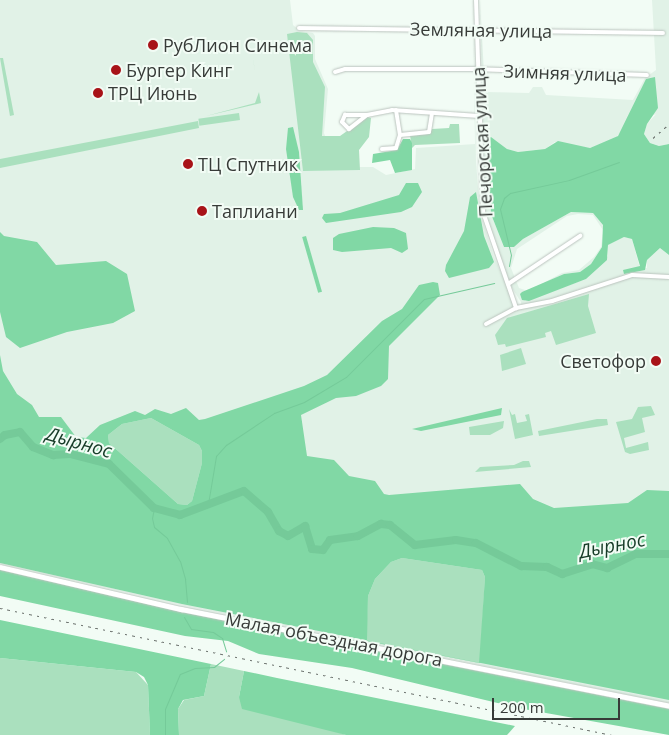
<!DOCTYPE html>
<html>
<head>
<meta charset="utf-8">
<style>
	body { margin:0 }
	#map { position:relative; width:669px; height:735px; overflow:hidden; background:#f2fcf5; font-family:"Open Sans",sans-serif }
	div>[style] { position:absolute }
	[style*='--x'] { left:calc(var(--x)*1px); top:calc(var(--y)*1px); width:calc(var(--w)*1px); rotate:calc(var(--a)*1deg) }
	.built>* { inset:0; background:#e1f2e7 }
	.green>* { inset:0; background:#aae0be; transform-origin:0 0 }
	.forest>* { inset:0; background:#81d8a5; transform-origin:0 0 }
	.stream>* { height:1px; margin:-0.5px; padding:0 0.5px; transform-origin:0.5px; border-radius:0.5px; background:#75ca99 }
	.river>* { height:8px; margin:-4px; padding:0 4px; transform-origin:4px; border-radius:4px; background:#75ca99 }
	.roads { filter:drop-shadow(0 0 1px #bbc4be) drop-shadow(0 0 1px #bbc4be) }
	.street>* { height:4px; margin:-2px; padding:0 2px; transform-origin:2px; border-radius:2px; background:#fff }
	.secondary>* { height:5px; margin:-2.5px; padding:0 2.5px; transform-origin:2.5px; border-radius:2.5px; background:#fff }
	.rail>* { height:1px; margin-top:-0.5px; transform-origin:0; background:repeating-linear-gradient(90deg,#6b716d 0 2.5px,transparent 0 7.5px) }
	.dots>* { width:14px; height:14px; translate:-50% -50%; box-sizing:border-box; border:2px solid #f2fcf5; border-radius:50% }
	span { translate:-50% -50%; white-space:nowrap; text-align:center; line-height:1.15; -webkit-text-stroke:4px #f2fcf5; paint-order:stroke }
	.street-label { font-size:18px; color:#373b38 }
	.poi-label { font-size:18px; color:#373b38 }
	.left { translate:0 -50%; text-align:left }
	.right { translate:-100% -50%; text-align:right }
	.water-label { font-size:19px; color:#173c28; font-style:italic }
	.scale { position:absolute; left:492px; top:698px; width:128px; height:22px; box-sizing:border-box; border:2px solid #373b38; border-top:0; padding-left:6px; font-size:15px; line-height:18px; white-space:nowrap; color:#373b38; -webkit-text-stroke:4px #f2fcf5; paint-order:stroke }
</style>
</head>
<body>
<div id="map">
	<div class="built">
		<i style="clip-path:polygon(evenodd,0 0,290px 0,293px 25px,300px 31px,313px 33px,315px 36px,315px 59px,328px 89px,324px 133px,327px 141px,357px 167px,373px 167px,386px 175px,415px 169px,416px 148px,475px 144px,473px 0,476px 162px,480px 212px,494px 257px,516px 306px,521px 305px,521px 302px,512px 288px,488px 225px,485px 208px,480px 0,485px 92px,529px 93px,533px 87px,542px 87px,546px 95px,633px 100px,645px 78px,656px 70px,652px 0,669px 0,669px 144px,659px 146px,650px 143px,644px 134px,647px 124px,656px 114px,621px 131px,616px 138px,590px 148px,555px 142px,545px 149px,518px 152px,507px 149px,491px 137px,487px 139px,491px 214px,504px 247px,514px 247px,523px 239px,571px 212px,593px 213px,603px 225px,602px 247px,591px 264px,580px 272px,564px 274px,526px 292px,525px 301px,586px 279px,608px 256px,608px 245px,624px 237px,632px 239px,640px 268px,647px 268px,647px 260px,660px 248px,669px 255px,669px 703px,182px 605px,0 564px,0 0,578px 214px,593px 215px,603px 230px,601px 247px,594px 257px,579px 270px,562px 273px,528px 291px,519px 288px,511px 268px,517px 249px,567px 216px,578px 214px)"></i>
	</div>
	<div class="green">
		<i style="clip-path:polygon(244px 11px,261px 103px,206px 116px,255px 103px,259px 92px)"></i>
		<i style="clip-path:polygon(297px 32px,307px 33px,313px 40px,313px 62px,325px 87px,322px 136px,340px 136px,367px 117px,371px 118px,369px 137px,359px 150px,360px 170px,303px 171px,287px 34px)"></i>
		<i style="clip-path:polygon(0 58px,3px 58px,14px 115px,10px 116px)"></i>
		<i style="left:239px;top:113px;width:7px;height:41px;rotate:82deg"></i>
		<i style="clip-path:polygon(198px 121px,199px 128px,0 168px,0 159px)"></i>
		<i style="clip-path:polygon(450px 124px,459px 124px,460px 143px,415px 145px,412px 148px,410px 135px,427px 134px,432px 129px,449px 128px)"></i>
		<i style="clip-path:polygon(589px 294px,588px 306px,596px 333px,556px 345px,551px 331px,545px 333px,546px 337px,506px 347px,505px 344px,498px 345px,495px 335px,507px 318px)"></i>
		<i style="clip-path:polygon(521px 348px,526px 364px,502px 371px,500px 355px)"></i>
		<i style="clip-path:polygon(651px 406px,655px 415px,642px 418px,645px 432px,624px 438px,626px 448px,648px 442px,649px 450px,630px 454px,625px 452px,616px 422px,632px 419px,638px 407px)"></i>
		<i style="clip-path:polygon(509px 409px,512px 415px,515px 414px,517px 423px,527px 421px,525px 415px,529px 414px,533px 435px,515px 439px)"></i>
		<i style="clip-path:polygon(151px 418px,199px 445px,202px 451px,202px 463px,192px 501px,187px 505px,178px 504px,109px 443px,108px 435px,122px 424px)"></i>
		<i style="clip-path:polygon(597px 419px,607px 419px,608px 425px,539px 436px,538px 431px)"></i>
		<i style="clip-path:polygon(504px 421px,503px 428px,490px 435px,470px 435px,469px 427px)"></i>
		<i style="clip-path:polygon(523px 461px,529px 461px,531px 467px,475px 472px,480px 467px,514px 465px)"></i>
		<i style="clip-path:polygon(402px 558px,482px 570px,485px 577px,480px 663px,366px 641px,368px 596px,375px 579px,391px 562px)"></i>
		<i style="clip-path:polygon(0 658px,136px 672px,148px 685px,150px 735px,0 735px)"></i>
		<i style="clip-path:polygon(211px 664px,244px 671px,239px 697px,346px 735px,179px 735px,178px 709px,184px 700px,204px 696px)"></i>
	</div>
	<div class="forest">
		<i style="clip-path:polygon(655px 77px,658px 108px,647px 124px,644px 134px,650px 143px,659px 146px,669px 144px,669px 255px,660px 248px,647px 260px,645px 270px,624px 274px,623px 270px,640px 266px,632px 239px,624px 237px,608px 245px,607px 260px,586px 279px,529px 301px,522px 300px,520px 294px,522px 292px,564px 274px,580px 272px,591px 264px,602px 247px,603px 225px,593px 213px,571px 212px,523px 239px,514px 247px,504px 247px,491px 214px,487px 139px,491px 137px,507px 149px,518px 152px,545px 149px,558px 141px,590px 148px,618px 136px,646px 79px)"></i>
		<i style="clip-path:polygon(293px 127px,299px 152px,303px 210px,299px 210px,293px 197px,286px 149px,288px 128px)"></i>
		<i style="clip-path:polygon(403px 139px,410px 139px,412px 143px,412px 170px,395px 173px,390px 160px,372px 163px,373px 154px,397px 150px)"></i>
		<i style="clip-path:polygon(406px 183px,418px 183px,422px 192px,412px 207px,401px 212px,326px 223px,322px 218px,324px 214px,340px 213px,399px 195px)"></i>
		<i style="clip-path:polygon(476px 192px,484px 236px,494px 262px,489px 268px,449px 278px,445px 271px,446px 265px,464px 231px,470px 197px)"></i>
		<i style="clip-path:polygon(373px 227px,394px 228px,406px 233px,408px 249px,402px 253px,391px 248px,342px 252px,333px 250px,333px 238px,339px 234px)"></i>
		<i style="clip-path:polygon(0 232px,4px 236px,37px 242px,56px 265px,106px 261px,127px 274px,135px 311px,113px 323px,67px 332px,20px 348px,6px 337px,0 312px)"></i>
		<i style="left:306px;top:236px;width:58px;height:4px;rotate:74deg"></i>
		<i style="clip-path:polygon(evenodd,433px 282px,438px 283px,440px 295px,389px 346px,388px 379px,381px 386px,356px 396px,336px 398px,301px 415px,307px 456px,334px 460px,349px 476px,375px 481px,384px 494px,389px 495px,520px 484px,533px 499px,554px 508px,628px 503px,647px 490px,669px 491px,669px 700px,182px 604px,0 563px,0 355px,3px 371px,17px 394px,32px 405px,39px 417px,61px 417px,76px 437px,86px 438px,100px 425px,135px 411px,145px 415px,155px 409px,171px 414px,186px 408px,199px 420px,205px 419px,304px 386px,327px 375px,382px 321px,402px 309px,419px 285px,433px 282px,151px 418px,199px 445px,202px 451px,202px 463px,192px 501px,187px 505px,178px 504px,109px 443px,108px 435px,122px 424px,151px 418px,433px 282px,402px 558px,482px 570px,485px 577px,479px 663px,367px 641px,368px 596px,375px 579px,391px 562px,402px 558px)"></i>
		<i style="clip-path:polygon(502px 408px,501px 415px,421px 431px,412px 429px)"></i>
		<i style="clip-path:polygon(0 570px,181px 612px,669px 709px,669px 735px,518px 708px,352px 668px,259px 654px,228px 641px,185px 636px,0 596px)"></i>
		<i style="clip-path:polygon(0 620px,211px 664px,204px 696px,183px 700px,178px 709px,179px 735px,150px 735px,148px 685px,144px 677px,136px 672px,0 658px)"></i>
		<i style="clip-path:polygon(244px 671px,277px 678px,515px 726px,507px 735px,346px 735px,242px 709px,239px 697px)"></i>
	</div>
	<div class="stream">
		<i style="--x:509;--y:266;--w:11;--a:-80"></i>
		<i style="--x:511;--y:255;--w:47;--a:-103.4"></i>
		<i style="--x:500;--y:209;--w:12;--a:-70"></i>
		<i style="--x:504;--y:198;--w:8;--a:-40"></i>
		<i style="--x:510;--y:193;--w:60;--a:-12.4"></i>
		<i style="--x:569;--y:180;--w:53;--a:-19.8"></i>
		<i style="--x:208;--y:504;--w:49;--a:-80.5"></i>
		<i style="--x:216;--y:456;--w:15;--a:-48"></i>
		<i style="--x:226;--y:445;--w:58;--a:-33.7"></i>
		<i style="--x:274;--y:413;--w:32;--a:-20"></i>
		<i style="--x:304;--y:402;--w:49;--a:-30.8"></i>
		<i style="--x:346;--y:377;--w:110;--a:-45"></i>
		<i style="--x:424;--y:299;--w:72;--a:-12.9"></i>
		<i style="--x:154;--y:508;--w:10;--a:101"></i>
		<i style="--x:152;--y:518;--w:9;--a:77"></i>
		<i style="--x:154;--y:527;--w:17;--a:40"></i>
		<i style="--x:167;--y:538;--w:26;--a:61"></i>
		<i style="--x:180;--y:561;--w:19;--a:74"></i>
		<i style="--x:185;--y:579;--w:23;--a:85"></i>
		<i style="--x:184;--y:617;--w:14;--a:60"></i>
		<i style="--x:191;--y:629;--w:22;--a:8"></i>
		<i style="--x:213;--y:632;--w:11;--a:34"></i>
		<i style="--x:222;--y:638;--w:14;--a:73"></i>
		<i style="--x:165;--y:735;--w:26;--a:-90"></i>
		<i style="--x:165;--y:709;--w:38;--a:-67"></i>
		<i style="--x:180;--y:674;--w:16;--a:-22"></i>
		<i style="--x:195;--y:668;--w:19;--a:-3"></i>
		<i style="--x:214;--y:667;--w:13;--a:-39"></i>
	</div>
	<div class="river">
		<i style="--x:0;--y:439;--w:6;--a:-39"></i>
		<i style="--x:5;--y:435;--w:15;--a:-11"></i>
		<i style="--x:20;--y:432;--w:20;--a:49"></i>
		<i style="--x:33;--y:447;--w:22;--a:22"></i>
		<i style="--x:53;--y:455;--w:17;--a:-3"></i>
		<i style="--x:70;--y:454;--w:40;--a:14.4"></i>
		<i style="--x:109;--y:464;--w:63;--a:44.4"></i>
		<i style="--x:154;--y:508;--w:27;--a:15"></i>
		<i style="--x:180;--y:515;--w:68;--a:-20.6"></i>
		<i style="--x:244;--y:491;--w:32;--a:41"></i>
		<i style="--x:268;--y:512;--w:22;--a:60"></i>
		<i style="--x:279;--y:531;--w:10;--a:29"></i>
		<i style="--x:288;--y:536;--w:20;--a:-30"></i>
		<i style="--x:305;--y:526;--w:24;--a:73"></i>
		<i style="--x:312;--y:549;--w:11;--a:5"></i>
		<i style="--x:323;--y:550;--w:12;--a:-55"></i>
		<i style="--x:330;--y:540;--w:28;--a:-8"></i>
		<i style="--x:358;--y:536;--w:26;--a:-28"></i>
		<i style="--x:381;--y:524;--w:9;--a:6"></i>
		<i style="--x:390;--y:525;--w:32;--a:39"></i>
		<i style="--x:415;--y:545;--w:41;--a:-7"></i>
		<i style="--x:456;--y:540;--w:20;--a:9"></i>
		<i style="--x:476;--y:543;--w:51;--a:27.1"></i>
		<i style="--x:521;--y:566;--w:26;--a:2"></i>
		<i style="--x:547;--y:567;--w:17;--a:25"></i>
		<i style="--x:562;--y:574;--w:32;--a:-18"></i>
		<i style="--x:592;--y:564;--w:16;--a:15"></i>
		<i style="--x:607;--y:568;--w:32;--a:-26"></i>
		<i style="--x:636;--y:554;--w:33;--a:0"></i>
	</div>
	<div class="roads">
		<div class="street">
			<i style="--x:476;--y:0;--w:212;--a:88.1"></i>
			<i style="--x:483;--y:212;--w:102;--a:71"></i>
			<i style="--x:516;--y:308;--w:37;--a:-11"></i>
			<i style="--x:552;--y:301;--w:84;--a:-18"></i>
			<i style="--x:632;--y:275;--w:37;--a:3"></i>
			<i style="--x:299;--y:28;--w:364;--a:0.8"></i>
			<i style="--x:335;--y:72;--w:10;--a:-17"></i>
			<i style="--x:345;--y:69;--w:128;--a:0"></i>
			<i style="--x:473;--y:69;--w:174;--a:2"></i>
			<i style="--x:396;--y:110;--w:25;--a:81"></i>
			<i style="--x:400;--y:135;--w:29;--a:-6"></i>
			<i style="--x:429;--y:132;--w:18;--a:-81"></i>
			<i style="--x:367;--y:115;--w:23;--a:142"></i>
			<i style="--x:349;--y:129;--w:10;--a:-135"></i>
			<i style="--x:342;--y:122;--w:8;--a:-67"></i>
			<i style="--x:345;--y:115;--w:22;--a:0"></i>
			<i style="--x:367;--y:115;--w:25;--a:-11"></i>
			<i style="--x:392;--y:110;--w:87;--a:3.9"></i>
			<i style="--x:382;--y:149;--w:14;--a:-4"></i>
			<i style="--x:396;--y:148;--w:14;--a:-73"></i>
			<i style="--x:508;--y:284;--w:87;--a:-33.7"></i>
			<i style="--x:486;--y:324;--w:34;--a:-28"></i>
		</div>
		<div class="secondary">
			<i style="--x:0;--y:567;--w:186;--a:13.1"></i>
			<i style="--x:181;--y:609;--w:498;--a:11.2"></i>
		</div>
	</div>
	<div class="rail">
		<i style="--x:653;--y:138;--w:21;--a:-41"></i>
		<i style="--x:0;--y:608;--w:625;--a:11.72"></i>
	</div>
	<div class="dots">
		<i style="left:153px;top:45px;background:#a81318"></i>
		<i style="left:116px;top:70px;background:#a81318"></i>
		<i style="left:98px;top:93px;background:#a81318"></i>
		<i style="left:188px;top:164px;background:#a81318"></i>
		<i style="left:202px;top:211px;background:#a81318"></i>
		<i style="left:656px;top:361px;background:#a81318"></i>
	</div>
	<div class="street-label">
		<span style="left:481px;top:30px;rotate:1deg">Земляная улица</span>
		<span style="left:565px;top:73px;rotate:2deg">Зимняя улица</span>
		<span style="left:482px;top:142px;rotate:-93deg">Печорская улица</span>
		<span style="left:334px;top:639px;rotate:11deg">Малая объездная дорога</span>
	</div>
	<div class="poi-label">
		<span class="left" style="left:163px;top:45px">РубЛион Синема</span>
		<span class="left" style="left:126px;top:70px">Бургер Кинг</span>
		<span class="left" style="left:108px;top:93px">ТРЦ Июнь</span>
		<span class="left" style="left:198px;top:164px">ТЦ Спутник</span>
		<span class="left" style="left:212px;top:211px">Таплиани</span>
		<span class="right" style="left:646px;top:361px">Светофор</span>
	</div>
	<div class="water-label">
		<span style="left:79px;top:443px;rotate:16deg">Дырнос</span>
		<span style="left:612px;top:546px;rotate:-11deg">Дырнос</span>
	</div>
	<div class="scale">200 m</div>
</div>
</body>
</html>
